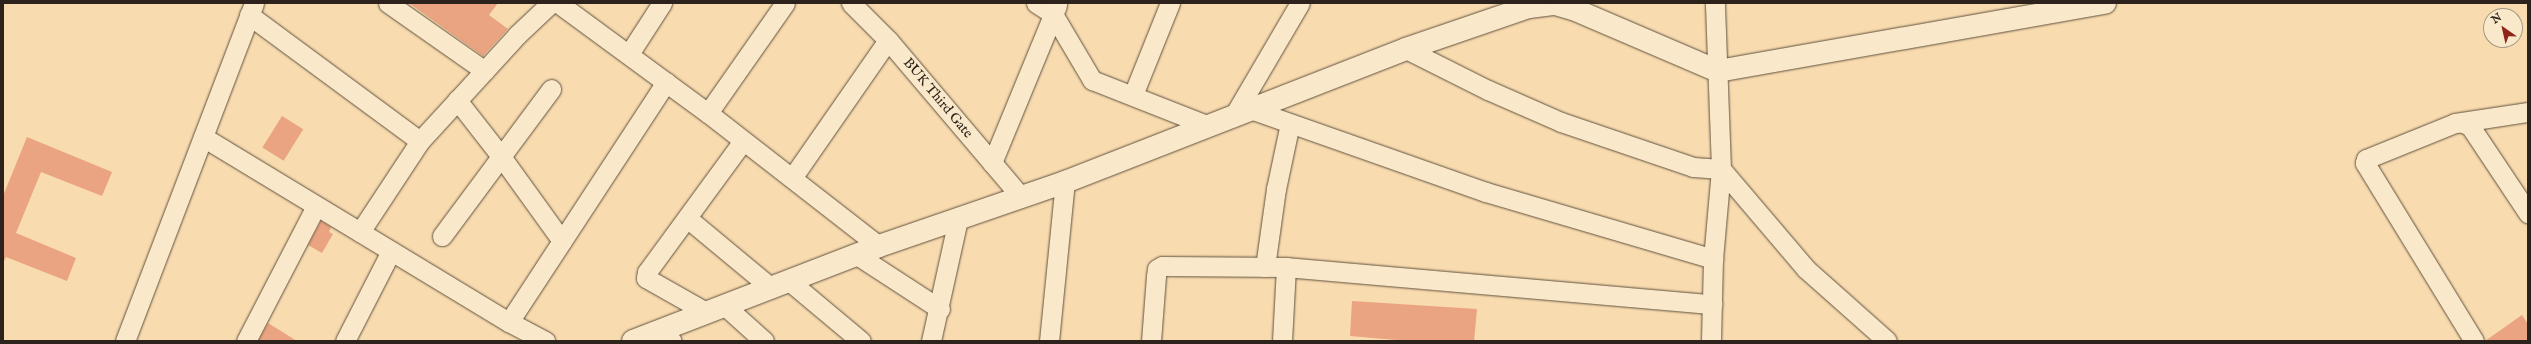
<!DOCTYPE html>
<html>
<head>
<meta charset="utf-8">
<style>
	body { margin:0 }
	#map { position:relative; width:2531px; height:344px; overflow:hidden; background:#f8dbae; font-family:"IM FELL English",serif }
	div>[style] { position:absolute }
	[style*='--x'] { left:calc(var(--x)*1px); top:calc(var(--y)*1px); width:calc(var(--w)*1px); rotate:calc(var(--a)*1deg) }
	.building>* { inset:0; background:#eaa481; transform-origin:0 0 }
	.roads { filter:drop-shadow(0 0 1px #605140) drop-shadow(0 0 1px #605140) }
	.minor>* { height:19px; margin:-9.5px; padding:0 9.5px; transform-origin:9.5px; border-radius:9.5px; background:#fae8ca }
	.tertiary>* { height:22px; margin:-11px; padding:0 11px; transform-origin:11px; border-radius:11px; background:#fae8ca }
	span { translate:-50% -50%; white-space:nowrap; text-align:center; line-height:1.15; -webkit-text-stroke:3.5px #fae8ca; paint-order:stroke }
	.street-label { font-size:14px; color:#2e231c }
	.frame { position:absolute; inset:0; border:4px solid #2e231c; pointer-events:none }
	.north { position:absolute; left:2483px; top:8px; width:40px; height:40px; box-sizing:border-box; background:#fae8ca; border:1px solid #a89984; border-radius:50%; rotate:326deg; font-size:11px; font-weight:700; line-height:16px; text-align:center; color:#2e231c }
	.north::after { content:''; display:block; margin:auto; width:14px; height:18px; background:#8f2418; clip-path:polygon(50% 0,100% 100%,50% 72%,0 100%) }
</style>
</head>
<body>
<div id="map">
	<div class="building">
		<i style="clip-path:polygon(409px 3px,498px 3px,489px 15px,508px 29px,483px 56px)"></i>
		<i style="left:282px;top:116px;width:25px;height:37px;rotate:32deg"></i>
		<i style="clip-path:polygon(27px 137px,112px 172px,102px 196px,41px 172px,16px 233px,76px 258px,67px 281px,6px 257px,3px 263px,3px 196px)"></i>
		<i style="clip-path:polygon(321px 221px,331px 227px,329px 232px,333px 234px,322px 253px,308px 245px)"></i>
		<i style="clip-path:polygon(1352px 301px,1477px 309px,1474px 341px,1408px 341px,1350px 336px)"></i>
		<i style="clip-path:polygon(2522px 315px,2528px 324px,2528px 341px,2485px 341px)"></i>
		<i style="clip-path:polygon(268px 323px,297px 341px,258px 341px)"></i>
	</div>
	<div class="roads">
		<div class="minor">
			<i style="--x:388;--y:3;--w:118;--a:35"></i>
			<i style="--x:558;--y:3;--w:186;--a:36.3"></i>
			<i style="--x:708;--y:113;--w:217;--a:37.9"></i>
			<i style="--x:851;--y:3;--w:52;--a:45"></i>
			<i style="--x:888;--y:40;--w:206;--a:49.7"></i>
			<i style="--x:1036;--y:3;--w:20;--a:33"></i>
			<i style="--x:1053;--y:14;--w:77;--a:59.4"></i>
			<i style="--x:1092;--y:80;--w:126;--a:21.5"></i>
			<i style="--x:249;--y:15;--w:212;--a:36.4"></i>
			<i style="--x:1406;--y:49;--w:92;--a:26.6"></i>
			<i style="--x:1488;--y:90;--w:80;--a:23.7"></i>
			<i style="--x:1561;--y:122;--w:139;--a:18.8"></i>
			<i style="--x:1693;--y:167;--w:28;--a:4"></i>
			<i style="--x:1721;--y:169;--w:131;--a:49.6"></i>
			<i style="--x:1806;--y:269;--w:108;--a:41.6"></i>
			<i style="--x:629;--y:54;--w:61;--a:-57.1"></i>
			<i style="--x:1133;--y:95;--w:99;--a:-68.1"></i>
			<i style="--x:457;--y:100;--w:70;--a:52"></i>
			<i style="--x:500;--y:155;--w:106;--a:54.2"></i>
			<i style="--x:562;--y:241;--w:97;--a:123.2"></i>
			<i style="--x:1253;--y:110;--w:247;--a:19.4"></i>
			<i style="--x:1486;--y:192;--w:237;--a:16.4"></i>
			<i style="--x:708;--y:113;--w:134;--a:-55"></i>
			<i style="--x:1233;--y:117;--w:132;--a:-59.6"></i>
			<i style="--x:2463;--y:123;--w:8;--a:23"></i>
			<i style="--x:2470;--y:126;--w:105;--a:56.3"></i>
			<i style="--x:203;--y:137;--w:358;--a:31.2"></i>
			<i style="--x:509;--y:322;--w:41;--a:27.8"></i>
			<i style="--x:992;--y:163;--w:171;--a:-67.6"></i>
			<i style="--x:792;--y:178;--w:168;--a:-55.2"></i>
			<i style="--x:687;--y:218;--w:108;--a:39.7"></i>
			<i style="--x:360;--y:232;--w:109;--a:-56.6"></i>
			<i style="--x:420;--y:141;--w:144;--a:-47.5"></i>
			<i style="--x:517;--y:35;--w:47;--a:-43.3"></i>
			<i style="--x:442;--y:236;--w:183;--a:-53.4"></i>
			<i style="--x:562;--y:241;--w:190;--a:-56.8"></i>
			<i style="--x:857;--y:255;--w:99;--a:33"></i>
			<i style="--x:1265;--y:267;--w:79;--a:-82"></i>
			<i style="--x:1276;--y:189;--w:67;--a:-78"></i>
			<i style="--x:788;--y:280;--w:95;--a:39.9"></i>
			<i style="--x:724;--y:305;--w:54;--a:42"></i>
			<i style="--x:706;--y:312;--w:69;--a:-150.5"></i>
			<i style="--x:646;--y:278;--w:6;--a:-81"></i>
			<i style="--x:647;--y:272;--w:162;--a:-53.8"></i>
			<i style="--x:660;--y:330;--w:16;--a:43"></i>
			<i style="--x:125;--y:341;--w:362;--a:-69.1"></i>
			<i style="--x:246;--y:341;--w:152;--a:-62.6"></i>
			<i style="--x:345;--y:341;--w:101;--a:-62.9"></i>
			<i style="--x:931;--y:341;--w:125;--a:-77.5"></i>
			<i style="--x:1049;--y:341;--w:160;--a:-84.3"></i>
			<i style="--x:1151;--y:341;--w:65;--a:-85.6"></i>
			<i style="--x:1156;--y:276;--w:7;--a:-82"></i>
			<i style="--x:1157;--y:269;--w:6;--a:-31"></i>
			<i style="--x:1162;--y:266;--w:124;--a:0.5"></i>
			<i style="--x:1286;--y:267;--w:428;--a:5"></i>
			<i style="--x:1282;--y:341;--w:74;--a:-86.9"></i>
			<i style="--x:1711;--y:341;--w:82;--a:-88.6"></i>
			<i style="--x:1713;--y:259;--w:90;--a:-84.9"></i>
			<i style="--x:1721;--y:169;--w:166;--a:-92.1"></i>
			<i style="--x:2474;--y:341;--w:209;--a:-121.5"></i>
			<i style="--x:2365;--y:163;--w:4;--a:-76"></i>
			<i style="--x:2366;--y:159;--w:96;--a:-22"></i>
			<i style="--x:2455;--y:123;--w:74;--a:-8.6"></i>
		</div>
		<div class="tertiary">
			<i style="--x:633;--y:341;--w:264;--a:-21.1"></i>
			<i style="--x:879;--y:246;--w:197;--a:-19"></i>
			<i style="--x:1065;--y:182;--w:366;--a:-21.3"></i>
			<i style="--x:1406;--y:49;--w:130;--a:-18.9"></i>
			<i style="--x:1529;--y:7;--w:26;--a:-7"></i>
			<i style="--x:1555;--y:4;--w:19;--a:16"></i>
			<i style="--x:1573;--y:9;--w:158;--a:23.2"></i>
			<i style="--x:1718;--y:71;--w:393;--a:-10"></i>
		</div>
	</div>
	<div class="street-label">
		<span style="left:938px;top:98px;rotate:50deg">BUK Third Gate</span>
	</div>
	<div class="frame"></div>
	<div class="north">N</div>
</div>
</body>
</html>
